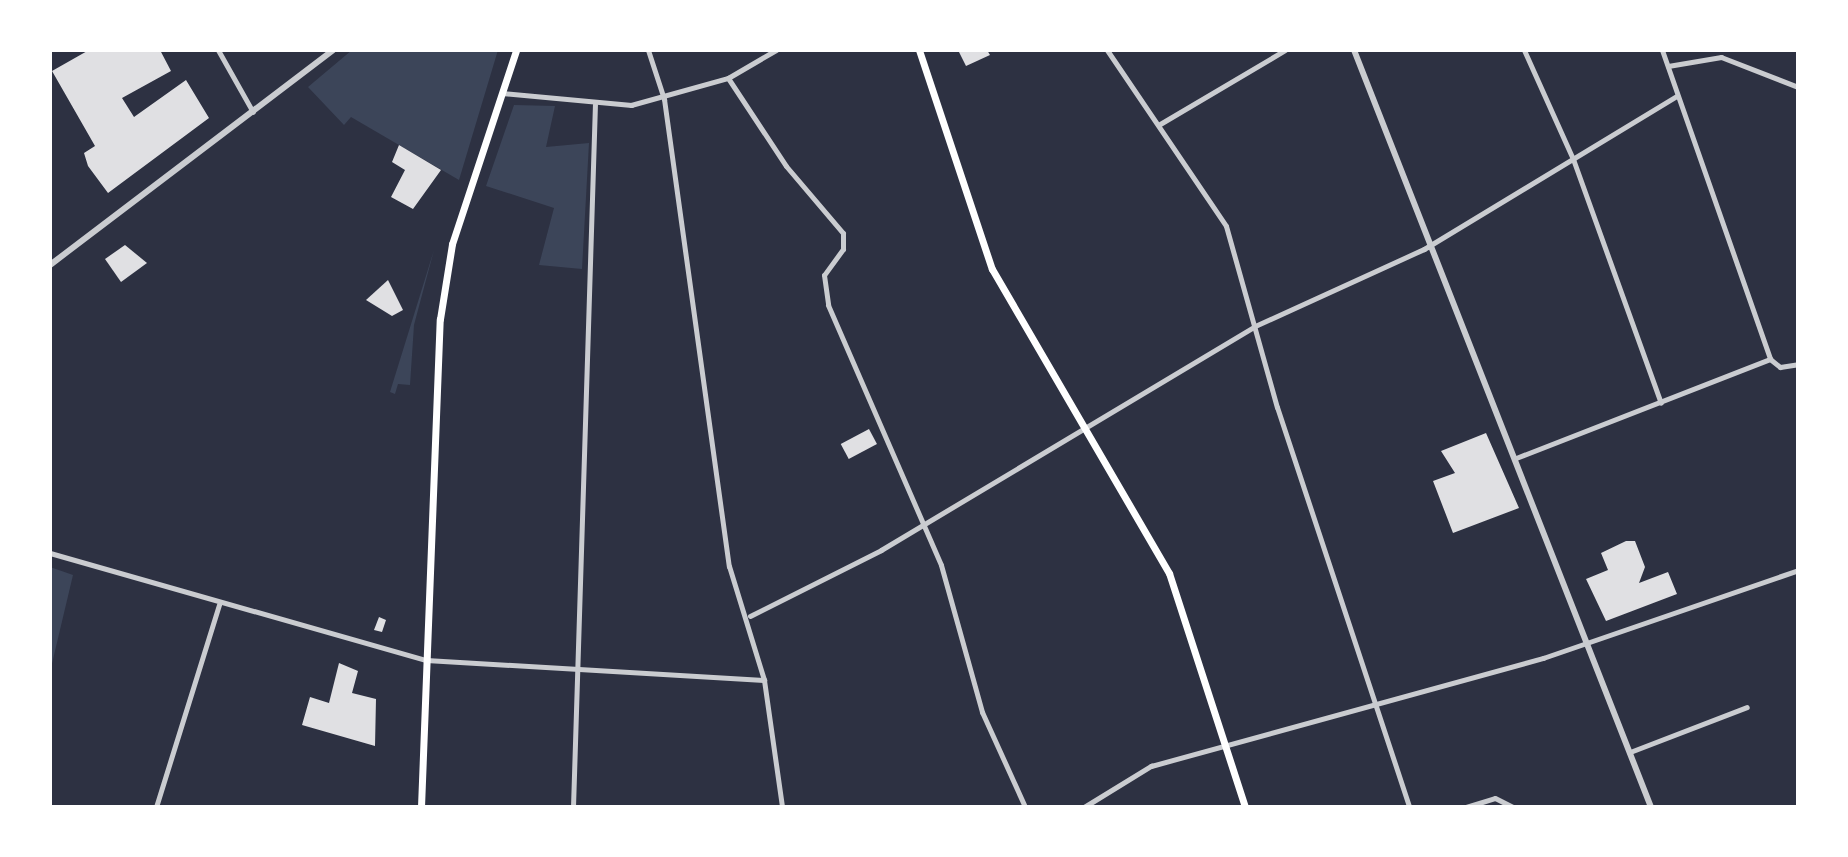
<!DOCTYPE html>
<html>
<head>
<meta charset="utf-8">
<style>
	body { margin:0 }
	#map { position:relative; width:1848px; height:857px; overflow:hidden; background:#2d3142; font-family:"PT Sans Narrow",sans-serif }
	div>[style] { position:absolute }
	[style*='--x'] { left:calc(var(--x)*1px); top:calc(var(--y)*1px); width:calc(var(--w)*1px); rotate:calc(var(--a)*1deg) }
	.green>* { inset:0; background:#3c4559 }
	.building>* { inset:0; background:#e0e0e3; transform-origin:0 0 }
	.minor>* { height:5px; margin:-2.5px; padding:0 2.5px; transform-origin:2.5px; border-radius:2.5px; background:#caccd0 }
	.tertiary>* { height:6px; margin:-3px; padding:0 3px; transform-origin:3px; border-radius:3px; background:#caccd0 }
	.secondary>* { height:7px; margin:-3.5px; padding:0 3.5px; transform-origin:3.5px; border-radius:3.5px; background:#fff }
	span { translate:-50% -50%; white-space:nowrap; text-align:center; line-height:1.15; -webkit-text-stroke:6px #fff; paint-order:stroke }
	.frame { position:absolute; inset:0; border:52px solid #fff; pointer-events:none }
</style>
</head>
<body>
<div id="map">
	<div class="green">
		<i style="clip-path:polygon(352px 50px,498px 50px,459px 180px,351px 117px,344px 125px,308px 87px)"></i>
		<i style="clip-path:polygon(514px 105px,555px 106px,546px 147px,589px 143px,582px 269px,539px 265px,554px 208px,486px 186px)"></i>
		<i style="clip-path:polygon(434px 250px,414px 325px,410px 385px,398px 384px,395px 394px,390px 392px)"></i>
		<i style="clip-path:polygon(50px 567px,73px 575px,50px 672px)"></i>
	</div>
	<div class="building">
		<i style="clip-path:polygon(89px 50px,160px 50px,171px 71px,122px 98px,134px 117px,186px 80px,209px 118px,108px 193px,88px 166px,84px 153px,95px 146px,52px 71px)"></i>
		<i style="clip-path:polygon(958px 50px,987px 50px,990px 55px,966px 66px)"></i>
		<i style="clip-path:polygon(399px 145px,441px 170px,413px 209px,391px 197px,405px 170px,392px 162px)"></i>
		<i style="clip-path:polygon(125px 245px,147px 263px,121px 282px,105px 259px)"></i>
		<i style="clip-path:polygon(388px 280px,403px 310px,392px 316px,366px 300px)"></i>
		<i style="left:869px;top:429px;width:17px;height:32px;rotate:62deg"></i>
		<i style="clip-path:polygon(1486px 433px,1519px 508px,1453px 533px,1433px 481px,1455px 473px,1441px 451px)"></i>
		<i style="clip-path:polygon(1626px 541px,1635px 541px,1645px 567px,1639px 583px,1668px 572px,1677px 594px,1606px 621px,1586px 579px,1608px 570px,1601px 553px)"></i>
		<i style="clip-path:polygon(379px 617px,386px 620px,382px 632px,374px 630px)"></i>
		<i style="clip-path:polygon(339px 663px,358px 671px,352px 693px,376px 699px,375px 746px,302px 725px,310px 697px,329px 703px)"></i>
	</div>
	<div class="minor">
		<i style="--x:218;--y:50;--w:71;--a:60.6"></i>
		<i style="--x:648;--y:50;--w:52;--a:71.9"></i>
		<i style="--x:664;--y:99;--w:472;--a:82.1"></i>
		<i style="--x:729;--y:566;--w:119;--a:72.9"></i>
		<i style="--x:764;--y:680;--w:128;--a:81.9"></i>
		<i style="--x:1107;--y:50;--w:212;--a:55.9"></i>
		<i style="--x:1226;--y:226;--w:188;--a:74.3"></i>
		<i style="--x:1277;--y:407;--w:421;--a:71.7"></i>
		<i style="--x:1524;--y:50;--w:120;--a:65.8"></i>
		<i style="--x:1573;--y:159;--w:259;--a:70.2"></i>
		<i style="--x:1662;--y:50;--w:327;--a:70.7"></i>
		<i style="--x:1770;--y:359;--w:13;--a:39"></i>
		<i style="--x:1780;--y:367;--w:18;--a:-9"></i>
		<i style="--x:1668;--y:66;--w:54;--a:-9.6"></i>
		<i style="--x:1721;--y:57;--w:83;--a:21.3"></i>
		<i style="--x:728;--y:78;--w:105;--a:56.6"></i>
		<i style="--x:786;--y:166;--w:88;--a:49.6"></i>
		<i style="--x:843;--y:233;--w:16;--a:90"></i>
		<i style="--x:843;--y:249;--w:32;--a:126"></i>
		<i style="--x:824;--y:275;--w:30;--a:82"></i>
		<i style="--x:828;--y:305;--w:283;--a:66.5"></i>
		<i style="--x:941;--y:565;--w:153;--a:74.4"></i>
		<i style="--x:982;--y:712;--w:104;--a:65.6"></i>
		<i style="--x:502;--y:93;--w:130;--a:5.3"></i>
		<i style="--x:631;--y:105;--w:101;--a:-15.6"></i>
		<i style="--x:728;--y:78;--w:56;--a:-30.3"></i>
		<i style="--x:1160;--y:124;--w:145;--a:-30.6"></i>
		<i style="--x:1516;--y:458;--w:273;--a:-21.3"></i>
		<i style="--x:50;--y:553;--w:391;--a:15.9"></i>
		<i style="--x:426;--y:660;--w:339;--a:3.4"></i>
		<i style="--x:750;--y:616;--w:147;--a:-26.7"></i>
		<i style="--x:881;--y:550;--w:436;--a:-30.9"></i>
		<i style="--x:1255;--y:326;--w:186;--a:-24.5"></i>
		<i style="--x:1424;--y:249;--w:296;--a:-31.2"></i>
		<i style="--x:1630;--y:752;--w:125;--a:-21"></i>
		<i style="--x:156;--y:807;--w:212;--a:-72.7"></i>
		<i style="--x:573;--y:807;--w:703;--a:-88.21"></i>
		<i style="--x:1084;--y:807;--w:79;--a:-31.5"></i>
		<i style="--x:1151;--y:766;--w:407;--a:-15.4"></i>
		<i style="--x:1543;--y:658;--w:270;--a:-19"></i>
		<i style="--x:1466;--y:807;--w:30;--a:-17"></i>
		<i style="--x:1495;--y:798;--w:20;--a:27"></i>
	</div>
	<div class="tertiary">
		<i style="--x:1354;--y:50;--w:813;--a:68.58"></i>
		<i style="--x:50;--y:265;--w:355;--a:-37.2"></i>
	</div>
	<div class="secondary">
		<i style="--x:919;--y:50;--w:231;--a:71.6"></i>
		<i style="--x:992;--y:269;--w:352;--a:59.8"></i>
		<i style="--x:1169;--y:573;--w:246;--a:72"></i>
		<i style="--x:421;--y:807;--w:488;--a:-87.8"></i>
		<i style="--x:440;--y:319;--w:76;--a:-80.9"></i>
		<i style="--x:452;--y:244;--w:204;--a:-71.7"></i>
	</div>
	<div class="frame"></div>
</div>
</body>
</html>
